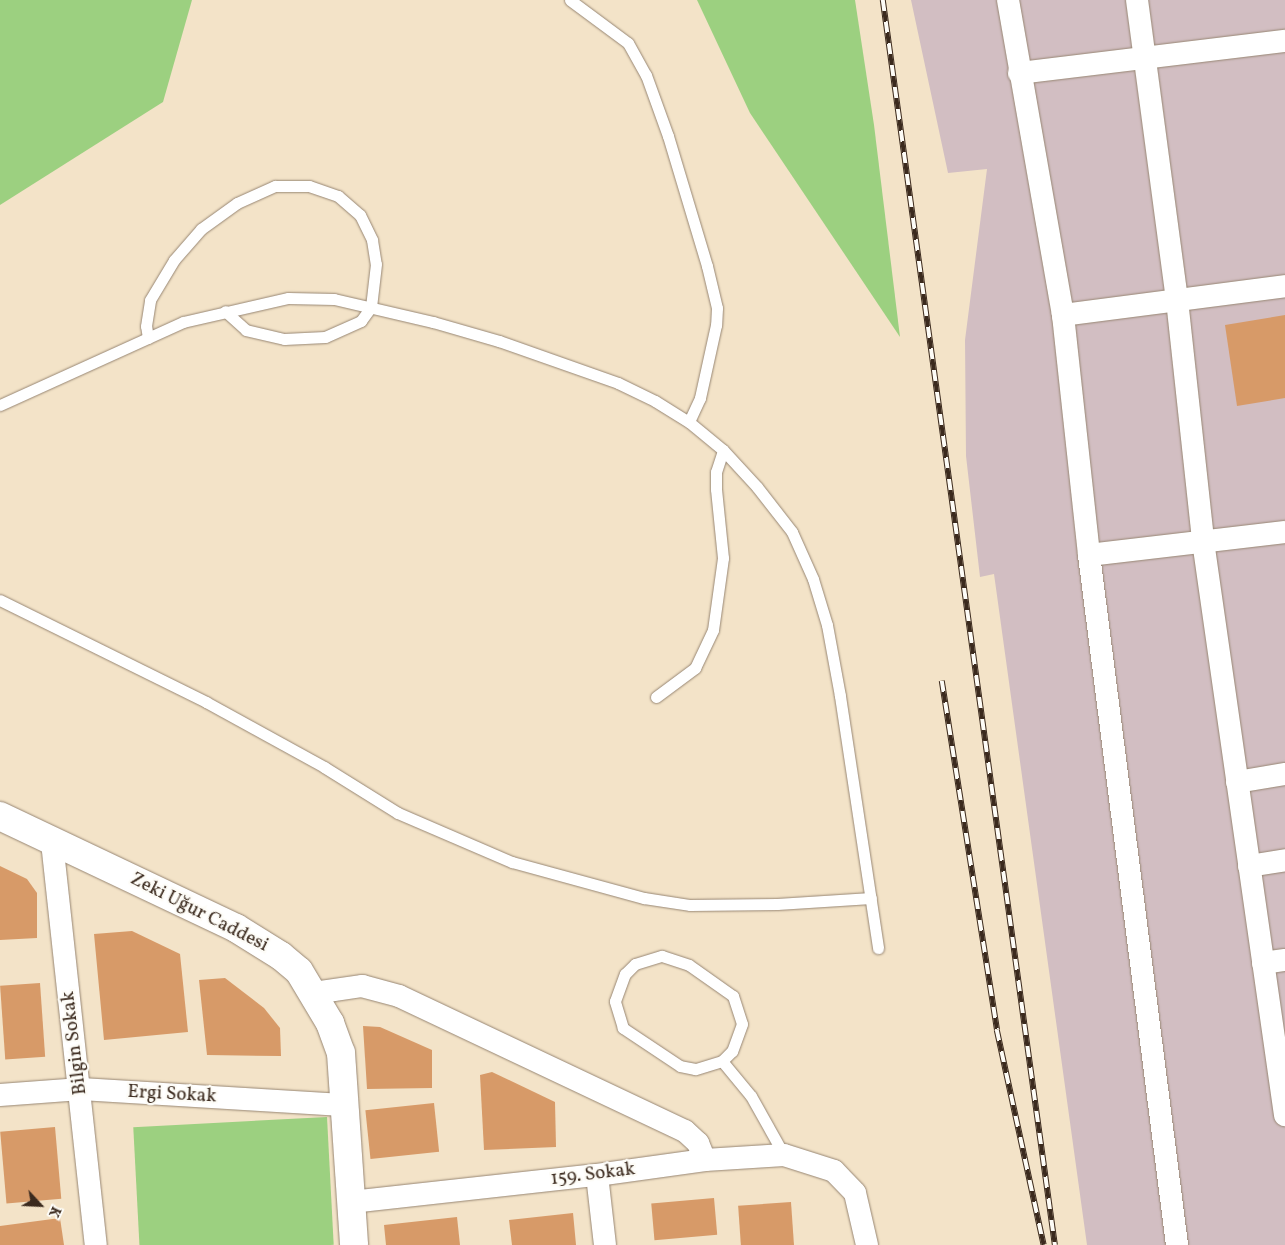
<!DOCTYPE html>
<html>
<head>
<meta charset="utf-8">
<style>
	body { margin:0 }
	#map { position:relative; width:1285px; height:1245px; overflow:hidden; background:#f3e3c8; font-family:Vollkorn,serif }
	div>[style] { position:absolute }
	[style*='--x'] { left:calc(var(--x)*1px); top:calc(var(--y)*1px); width:calc(var(--w)*1px); rotate:calc(var(--a)*1deg) }
	.industrial>* { inset:0; background:#d2bec2 }
	.green>* { inset:0; background:#9cd080; transform-origin:0 0 }
	.building>* { inset:0; background:#d79a68; transform-origin:0 0 }
	.roads { filter:drop-shadow(0 0 1px #978673) drop-shadow(0 0 1px #978673) }
	.lane>* { height:11px; margin:-5.5px; padding:0 5.5px; transform-origin:5.5px; border-radius:5.5px; background:#fff }
	.street>* { height:22px; margin:-11px; padding:0 11px; transform-origin:11px; border-radius:11px; background:#fff }
	.secondary>* { height:28px; margin:-14px; padding:0 14px; transform-origin:14px; border-radius:14px; background:#fff }
	.rail>* { height:5.5px; margin-top:-2.75px; transform-origin:0; background:repeating-linear-gradient(90deg,#fdfcf7 0 11px,#3b2a1e 0 22px); box-sizing:border-box; border-block:1px solid #3b2a1e }
	span { translate:-50% -50%; white-space:nowrap; text-align:center; line-height:1.15; -webkit-text-stroke:4.5px #fdfcf7; paint-order:stroke }
	.street-label { font-size:19px; color:#3b2a1e }
	.north { position:absolute; left:15px; top:1180px; width:50px; height:50px; -webkit-text-stroke:4px #fdfcf7; paint-order:stroke; rotate:115deg; font-size:14px; font-weight:700; line-height:20px; text-align:center; color:#3b2a1e }
	.north::after { content:''; display:block; margin:auto; width:18px; height:22px; background:#3b2a1e; clip-path:polygon(50% 0,100% 100%,50% 72%,0 100%) }
</style>
</head>
<body>
<div id="map">
	<div class="industrial">
		<i style="clip-path:polygon(911px 0,1285px 0,1285px 1245px,1087px 1245px,994px 574px,980px 577px,966px 456px,965px 340px,987px 169px,948px 173px)"></i>
	</div>
	<div class="green">
		<i style="clip-path:polygon(0 0,192px 0,163px 102px,0 205px)"></i>
		<i style="clip-path:polygon(697px 0,855px 0,874px 125px,900px 337px,750px 113px)"></i>
		<i style="left:327px;top:1117px;width:128px;height:194px;rotate:87deg"></i>
	</div>
	<div class="building">
		<i style="clip-path:polygon(1285px 315px,1285px 398px,1237px 406px,1225px 325px)"></i>
		<i style="clip-path:polygon(0 866px,27px 879px,37px 893px,37px 938px,0 940px)"></i>
		<i style="clip-path:polygon(132px 931px,180px 954px,188px 1032px,104px 1040px,94px 934px)"></i>
		<i style="clip-path:polygon(225px 978px,264px 1008px,280px 1028px,281px 1056px,207px 1055px,199px 980px)"></i>
		<i style="left:40px;top:983px;width:74px;height:40px;rotate:86deg"></i>
		<i style="clip-path:polygon(363px 1026px,380px 1027px,432px 1050px,432px 1088px,367px 1089px)"></i>
		<i style="clip-path:polygon(492px 1072px,555px 1102px,556px 1147px,484px 1150px,480px 1075px)"></i>
		<i style="left:434px;top:1103px;width:49px;height:69px;rotate:84deg"></i>
		<i style="left:55px;top:1127px;width:72px;height:55px;rotate:85deg"></i>
		<i style="left:714px;top:1198px;width:37px;height:63px;rotate:85deg"></i>
		<i style="left:791px;top:1202px;width:43px;height:53px;rotate:86deg"></i>
		<i style="clip-path:polygon(573px 1213px,576px 1245px,512px 1245px,509px 1220px)"></i>
		<i style="clip-path:polygon(457px 1217px,460px 1245px,386px 1245px,384px 1225px)"></i>
		<i style="clip-path:polygon(60px 1218px,64px 1245px,0 1245px,0 1226px)"></i>
	</div>
	<div class="roads">
		<div class="lane">
			<i style="--x:570;--y:0;--w:72;--a:36.6"></i>
			<i style="--x:628;--y:43;--w:37;--a:61"></i>
			<i style="--x:646;--y:75;--w:65;--a:70.2"></i>
			<i style="--x:668;--y:136;--w:136;--a:73.3"></i>
			<i style="--x:707;--y:266;--w:43;--a:76.6"></i>
			<i style="--x:717;--y:308;--w:17;--a:93"></i>
			<i style="--x:716;--y:325;--w:75;--a:102.4"></i>
			<i style="--x:700;--y:398;--w:26;--a:115"></i>
			<i style="--x:148;--y:338;--w:12;--a:-99"></i>
			<i style="--x:146;--y:326;--w:26;--a:-81"></i>
			<i style="--x:150;--y:300;--w:47;--a:-59"></i>
			<i style="--x:174;--y:260;--w:41;--a:-48.9"></i>
			<i style="--x:201;--y:229;--w:44;--a:-35.8"></i>
			<i style="--x:237;--y:203;--w:42;--a:-24.1"></i>
			<i style="--x:275;--y:186;--w:34;--a:0"></i>
			<i style="--x:309;--y:186;--w:31;--a:19"></i>
			<i style="--x:338;--y:196;--w:29;--a:41"></i>
			<i style="--x:360;--y:215;--w:28;--a:64"></i>
			<i style="--x:372;--y:240;--w:24;--a:81"></i>
			<i style="--x:376;--y:264;--w:43;--a:96.6"></i>
			<i style="--x:371;--y:307;--w:17;--a:126"></i>
			<i style="--x:361;--y:321;--w:39;--a:156"></i>
			<i style="--x:325;--y:337;--w:41;--a:177.2"></i>
			<i style="--x:284;--y:339;--w:39;--a:-167"></i>
			<i style="--x:246;--y:330;--w:28;--a:-138"></i>
			<i style="--x:0;--y:405;--w:201;--a:-24.4"></i>
			<i style="--x:183;--y:322;--w:108;--a:-12.9"></i>
			<i style="--x:288;--y:298;--w:46;--a:1.2"></i>
			<i style="--x:334;--y:299;--w:102;--a:13.1"></i>
			<i style="--x:433;--y:322;--w:69;--a:16.1"></i>
			<i style="--x:499;--y:341;--w:126;--a:19.4"></i>
			<i style="--x:618;--y:383;--w:41;--a:25.9"></i>
			<i style="--x:655;--y:401;--w:40;--a:32"></i>
			<i style="--x:689;--y:422;--w:44;--a:39.5"></i>
			<i style="--x:723;--y:450;--w:50;--a:47.4"></i>
			<i style="--x:757;--y:487;--w:57;--a:52.1"></i>
			<i style="--x:792;--y:532;--w:51;--a:65.9"></i>
			<i style="--x:813;--y:579;--w:48;--a:73.1"></i>
			<i style="--x:827;--y:625;--w:72;--a:79.6"></i>
			<i style="--x:840;--y:696;--w:255;--a:81.4"></i>
			<i style="--x:0;--y:600;--w:230;--a:26.3"></i>
			<i style="--x:206;--y:702;--w:135;--a:28.8"></i>
			<i style="--x:324;--y:767;--w:87;--a:31.9"></i>
			<i style="--x:398;--y:813;--w:124;--a:23.3"></i>
			<i style="--x:512;--y:862;--w:137;--a:15.3"></i>
			<i style="--x:644;--y:898;--w:47;--a:8.7"></i>
			<i style="--x:690;--y:905;--w:87;--a:-0.7"></i>
			<i style="--x:777;--y:904;--w:94;--a:-3.7"></i>
			<i style="--x:656;--y:697;--w:49;--a:-36.6"></i>
			<i style="--x:695;--y:668;--w:42;--a:-64.7"></i>
			<i style="--x:713;--y:630;--w:73;--a:-82.1"></i>
			<i style="--x:723;--y:558;--w:69;--a:-95.8"></i>
			<i style="--x:716;--y:489;--w:17;--a:-90"></i>
			<i style="--x:716;--y:472;--w:23;--a:-72"></i>
			<i style="--x:662;--y:956;--w:28;--a:18"></i>
			<i style="--x:689;--y:965;--w:54;--a:35.2"></i>
			<i style="--x:733;--y:996;--w:29;--a:72"></i>
			<i style="--x:742;--y:1024;--w:29;--a:110"></i>
			<i style="--x:732;--y:1051;--w:14;--a:135"></i>
			<i style="--x:722;--y:1061;--w:28;--a:163"></i>
			<i style="--x:695;--y:1069;--w:15;--a:-169"></i>
			<i style="--x:680;--y:1066;--w:69;--a:-146.3"></i>
			<i style="--x:623;--y:1028;--w:28;--a:-107"></i>
			<i style="--x:615;--y:1001;--w:29;--a:-70"></i>
			<i style="--x:625;--y:974;--w:14;--a:-45"></i>
			<i style="--x:635;--y:964;--w:28;--a:-17"></i>
			<i style="--x:722;--y:1061;--w:45;--a:50.4"></i>
			<i style="--x:751;--y:1096;--w:68;--a:60.8"></i>
		</div>
		<div class="street">
			<i style="--x:1008;--y:0;--w:320;--a:80.1"></i>
			<i style="--x:1063;--y:315;--w:241;--a:83.8"></i>
			<i style="--x:1089;--y:555;--w:696;--a:82.73"></i>
			<i style="--x:1137;--y:0;--w:303;--a:82.4"></i>
			<i style="--x:1177;--y:300;--w:242;--a:83.8"></i>
			<i style="--x:1203;--y:541;--w:580;--a:81.87"></i>
			<i style="--x:1019;--y:73;--w:268;--a:-6.9"></i>
			<i style="--x:1063;--y:315;--w:224;--a:-7.4"></i>
			<i style="--x:1089;--y:555;--w:197;--a:-6.7"></i>
			<i style="--x:1237;--y:782;--w:49;--a:-9.5"></i>
			<i style="--x:52;--y:842;--w:405;--a:83.8"></i>
			<i style="--x:1249;--y:866;--w:36;--a:-9"></i>
			<i style="--x:1263;--y:963;--w:22;--a:-8"></i>
			<i style="--x:314;--y:993;--w:49;--a:-8.3"></i>
			<i style="--x:362;--y:986;--w:38;--a:15"></i>
			<i style="--x:399;--y:996;--w:316;--a:25.3"></i>
			<i style="--x:685;--y:1131;--w:18;--a:43"></i>
			<i style="--x:698;--y:1143;--w:18;--a:68"></i>
			<i style="--x:0;--y:1095;--w:81;--a:-4.2"></i>
			<i style="--x:81;--y:1089;--w:262;--a:3.5"></i>
			<i style="--x:597;--y:1175;--w:70;--a:83.5"></i>
			<i style="--x:351;--y:1202;--w:247;--a:-6.3"></i>
			<i style="--x:597;--y:1175;--w:109;--a:-7.9"></i>
			<i style="--x:705;--y:1160;--w:79;--a:-3.6"></i>
			<i style="--x:784;--y:1155;--w:52;--a:17.7"></i>
			<i style="--x:834;--y:1171;--w:30;--a:46"></i>
			<i style="--x:855;--y:1193;--w:53;--a:77"></i>
		</div>
		<div class="secondary">
			<i style="--x:0;--y:816;--w:261;--a:25.4"></i>
			<i style="--x:236;--y:928;--w:53;--a:31.9"></i>
			<i style="--x:281;--y:956;--w:23;--a:40"></i>
			<i style="--x:299;--y:971;--w:61;--a:59.2"></i>
			<i style="--x:330;--y:1023;--w:32;--a:70"></i>
			<i style="--x:341;--y:1053;--w:192;--a:86.1"></i>
		</div>
	</div>
	<div class="rail">
		<i style="--x:883;--y:0;--w:1257;--a:82.13"></i>
		<i style="--x:942;--y:681;--w:353;--a:81"></i>
		<i style="--x:997;--y:1030;--w:220;--a:77.7"></i>
	</div>
	<div class="street-label">
		<span style="left:199px;top:913px;rotate:27deg">Zeki Uğur Caddesi</span>
		<span style="left:75px;top:1043px;rotate:-97deg">Bilgin Sokak</span>
		<span style="left:172px;top:1095px;rotate:3deg">Ergi Sokak</span>
		<span style="left:593px;top:1175px;rotate:-7deg">159. Sokak</span>
	</div>
	<div class="north">K</div>
</div>
</body>
</html>
